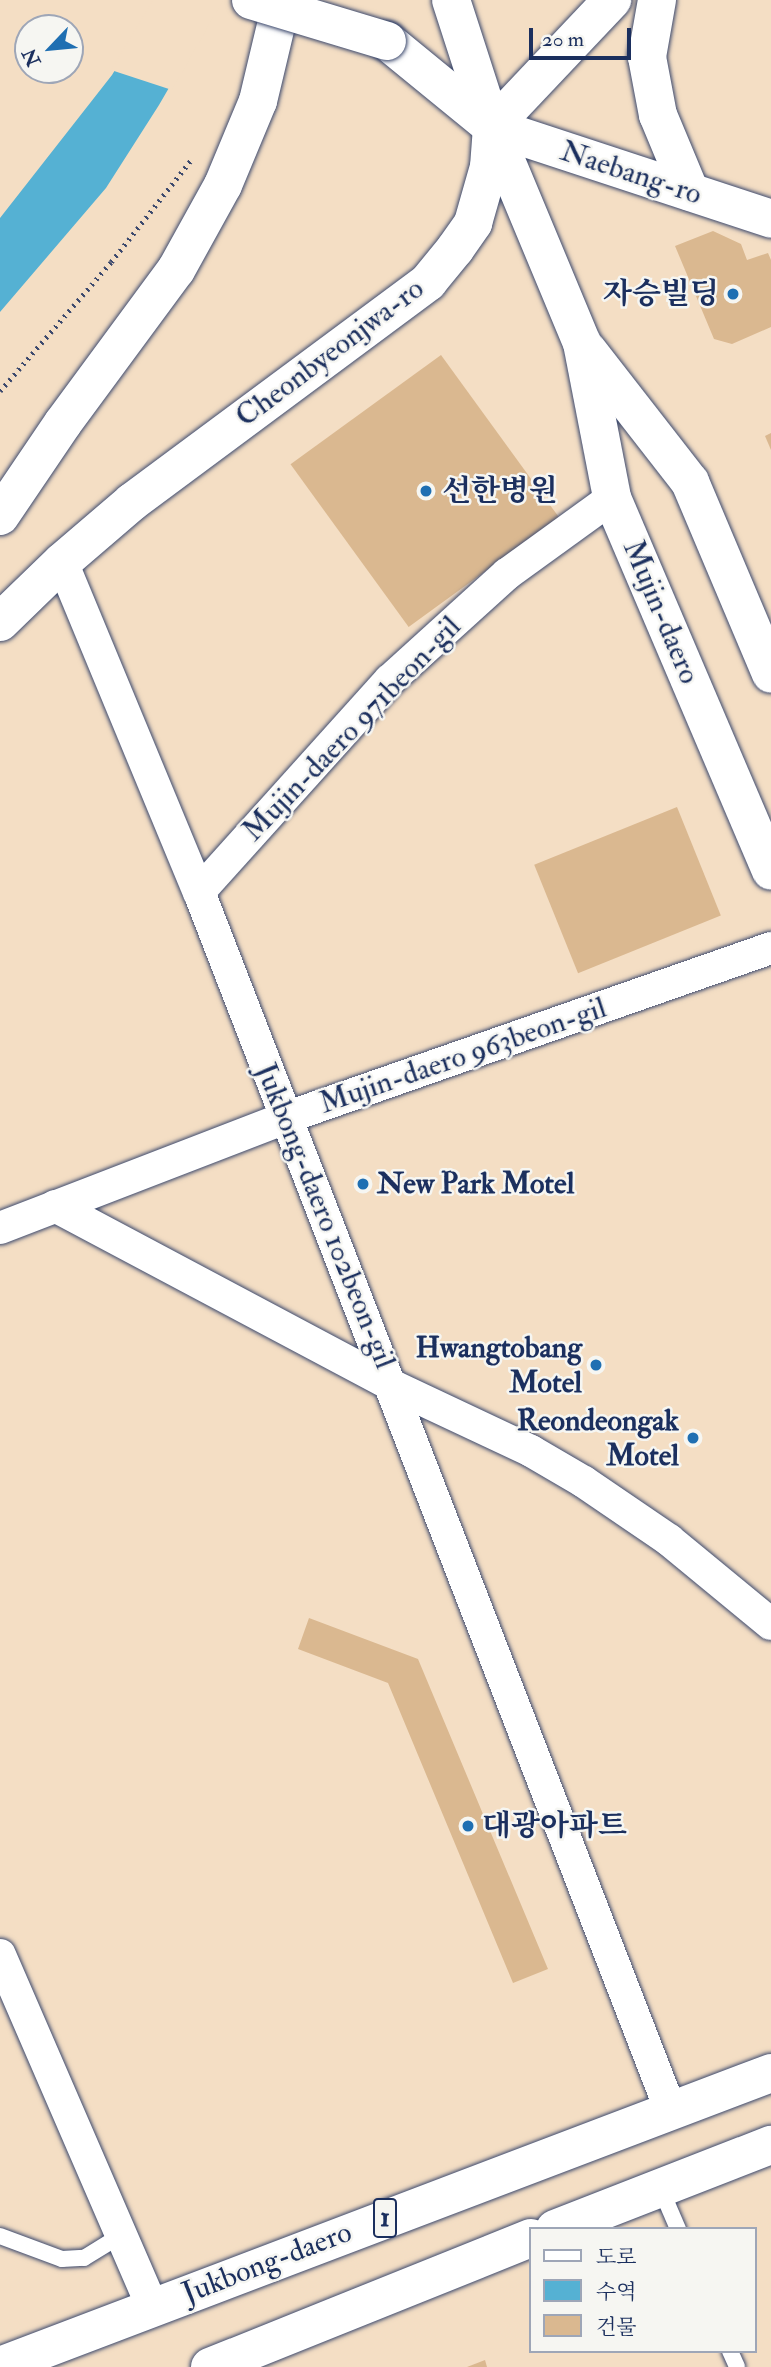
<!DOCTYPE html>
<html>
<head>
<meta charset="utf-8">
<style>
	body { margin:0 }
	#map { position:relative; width:771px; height:2367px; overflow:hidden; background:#f4dec4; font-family:"IM FELL Double Pica","Noto Serif KR",serif }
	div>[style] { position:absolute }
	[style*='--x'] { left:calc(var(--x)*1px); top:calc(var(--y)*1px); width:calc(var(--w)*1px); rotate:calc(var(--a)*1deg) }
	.water>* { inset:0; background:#55b1d3 }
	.pier>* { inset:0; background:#f4dec4 }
	.building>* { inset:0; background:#dab890; transform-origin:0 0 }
	.path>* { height:4.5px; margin-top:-2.25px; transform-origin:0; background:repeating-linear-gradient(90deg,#3c496d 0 2px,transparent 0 7px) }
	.roads { filter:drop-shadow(0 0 2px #3c496d) drop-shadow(0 0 2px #3c496d) }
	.service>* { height:16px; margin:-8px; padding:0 8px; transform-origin:8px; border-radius:8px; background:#fff }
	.minor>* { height:32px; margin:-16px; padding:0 16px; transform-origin:16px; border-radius:16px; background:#fff }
	.tertiary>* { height:38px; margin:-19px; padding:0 19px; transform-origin:19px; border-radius:19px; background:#fff }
	.secondary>* { height:38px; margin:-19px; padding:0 19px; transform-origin:19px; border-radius:19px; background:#fff }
	.primary>* { height:38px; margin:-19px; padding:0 19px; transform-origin:19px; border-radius:19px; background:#fff }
	.bridges { filter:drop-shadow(0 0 2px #3c496d) drop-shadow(0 0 2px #3c496d) }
	.secondary-bridge>* { height:38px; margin:-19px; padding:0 19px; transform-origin:19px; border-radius:19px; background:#fff }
	.dots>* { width:19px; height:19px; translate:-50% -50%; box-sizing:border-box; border:4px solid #f6f6f2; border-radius:50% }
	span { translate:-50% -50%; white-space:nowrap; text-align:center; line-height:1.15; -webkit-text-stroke:5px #f6f6f2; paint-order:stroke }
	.shield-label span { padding:2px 5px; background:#f6f6f2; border:2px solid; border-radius:5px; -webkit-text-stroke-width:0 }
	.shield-label { font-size:28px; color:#1b2f5e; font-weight:700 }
	.street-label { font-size:30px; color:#1b2f5e }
	.poi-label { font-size:30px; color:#1b2f5e; font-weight:700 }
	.right { translate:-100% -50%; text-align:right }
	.left { translate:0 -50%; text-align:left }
	.legend { position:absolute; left:529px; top:2227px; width:228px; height:126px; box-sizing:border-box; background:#f6f6f2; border:2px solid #9ea6b7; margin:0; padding:9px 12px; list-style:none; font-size:21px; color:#1b2f5e }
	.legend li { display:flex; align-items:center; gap:14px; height:35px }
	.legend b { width:35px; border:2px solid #9ea6b7 }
	.north { position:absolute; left:14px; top:14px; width:70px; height:70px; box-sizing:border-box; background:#f6f6f2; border:2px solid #9ea6b7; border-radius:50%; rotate:244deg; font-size:19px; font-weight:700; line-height:28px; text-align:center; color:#1b2f5e }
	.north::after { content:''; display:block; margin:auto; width:24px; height:32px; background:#1f6fb2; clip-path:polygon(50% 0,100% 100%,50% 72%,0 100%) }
	.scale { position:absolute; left:529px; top:28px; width:102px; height:32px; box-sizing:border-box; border:4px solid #1b2f5e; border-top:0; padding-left:9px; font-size:21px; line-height:24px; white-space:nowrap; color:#1b2f5e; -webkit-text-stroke:5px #f6f6f2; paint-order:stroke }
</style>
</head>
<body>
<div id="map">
	<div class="water">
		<i style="clip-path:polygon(157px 0,220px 0,159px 105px,106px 188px,0 312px,0 218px,112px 75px)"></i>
	</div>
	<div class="pier">
		<i style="clip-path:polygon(153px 0,223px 0,172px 90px,111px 70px)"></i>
	</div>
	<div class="building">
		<i style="clip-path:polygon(713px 231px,741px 244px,747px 260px,768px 253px,771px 260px,771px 327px,732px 344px,714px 339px,675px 246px)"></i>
		<i style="left:441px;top:355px;width:201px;height:186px;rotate:54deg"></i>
		<i style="clip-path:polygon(771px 433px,771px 450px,765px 436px)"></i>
		<i style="left:677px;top:807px;width:117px;height:154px;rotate:68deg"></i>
		<i style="clip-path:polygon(309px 1618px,418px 1659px,548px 1969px,513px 1983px,388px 1683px,298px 1649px)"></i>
		<i style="clip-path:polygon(485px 2360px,487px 2367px,467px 2367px)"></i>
	</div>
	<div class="path">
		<i style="--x:0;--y:391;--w:170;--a:-49.3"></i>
		<i style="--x:111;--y:262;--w:130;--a:-51.9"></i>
	</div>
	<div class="roads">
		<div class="service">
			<i style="--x:660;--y:2187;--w:46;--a:66.8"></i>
			<i style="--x:0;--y:2236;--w:66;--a:20.4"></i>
			<i style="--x:62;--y:2259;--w:22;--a:-3"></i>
			<i style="--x:84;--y:2258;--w:46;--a:-31.6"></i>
			<i style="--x:730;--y:2351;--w:17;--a:66"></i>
		</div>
		<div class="minor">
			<i style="--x:62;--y:562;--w:357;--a:67.5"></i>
			<i style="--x:199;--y:892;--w:1305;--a:68.84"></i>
			<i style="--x:199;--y:892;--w:285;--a:-48"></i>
			<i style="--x:390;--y:680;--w:158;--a:-42.2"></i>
			<i style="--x:507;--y:574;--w:130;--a:-35.9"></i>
			<i style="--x:55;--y:1206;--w:383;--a:28"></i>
			<i style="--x:393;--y:1386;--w:153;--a:25.2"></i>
			<i style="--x:531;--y:1451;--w:61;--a:30.3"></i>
			<i style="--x:584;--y:1482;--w:103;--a:34.3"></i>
			<i style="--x:669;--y:1540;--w:132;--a:39.5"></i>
			<i style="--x:0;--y:1228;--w:305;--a:-21.1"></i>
			<i style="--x:285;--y:1118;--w:515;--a:-19.28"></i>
			<i style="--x:0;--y:1955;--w:383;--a:66.6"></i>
		</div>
		<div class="tertiary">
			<i style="--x:657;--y:0;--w:58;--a:100"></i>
			<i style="--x:647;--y:57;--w:59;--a:79.3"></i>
			<i style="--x:658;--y:115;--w:83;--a:67.4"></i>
			<i style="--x:492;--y:127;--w:294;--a:18.2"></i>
			<i style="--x:492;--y:127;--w:175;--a:-46.6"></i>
			<i style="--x:0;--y:516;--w:112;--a:-55.9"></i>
			<i style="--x:63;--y:423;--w:190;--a:-53.6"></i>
			<i style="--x:176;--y:270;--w:97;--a:-61.1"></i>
			<i style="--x:223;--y:185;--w:91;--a:-67.4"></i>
			<i style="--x:258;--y:101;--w:104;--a:-76.6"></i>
			<i style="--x:0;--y:622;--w:86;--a:-44.1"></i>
			<i style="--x:62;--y:562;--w:92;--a:-40.6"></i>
			<i style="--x:132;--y:502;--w:369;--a:-36.6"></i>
			<i style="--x:428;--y:282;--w:43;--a:-50.7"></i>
			<i style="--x:455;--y:249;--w:32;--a:-55"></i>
			<i style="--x:473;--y:223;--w:58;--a:-74.1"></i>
			<i style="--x:489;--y:167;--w:40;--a:-85.7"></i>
			<i style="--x:492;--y:127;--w:133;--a:-107.9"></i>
		</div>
		<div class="secondary">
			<i style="--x:387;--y:41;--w:136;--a:39.3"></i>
			<i style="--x:492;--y:127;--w:234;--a:67.4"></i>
			<i style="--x:582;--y:343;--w:158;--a:79"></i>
			<i style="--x:612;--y:498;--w:405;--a:66.9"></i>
			<i style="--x:588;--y:351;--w:166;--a:52.1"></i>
			<i style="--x:690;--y:482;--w:208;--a:67.1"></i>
		</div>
		<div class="primary">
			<i style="--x:555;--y:2229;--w:232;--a:-21.3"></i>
			<i style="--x:0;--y:2366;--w:825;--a:-20.81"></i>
			<i style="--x:210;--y:2367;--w:346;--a:-21.9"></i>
		</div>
	</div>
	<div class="bridges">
		<div class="secondary-bridge">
			<i style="--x:251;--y:0;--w:142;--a:16.8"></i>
		</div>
	</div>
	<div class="dots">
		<i style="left:733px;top:294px;background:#1f6fb2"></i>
		<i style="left:426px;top:491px;background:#1f6fb2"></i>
		<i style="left:363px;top:1184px;background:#1f6fb2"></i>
		<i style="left:596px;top:1365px;background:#1f6fb2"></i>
		<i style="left:693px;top:1438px;background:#1f6fb2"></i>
		<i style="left:468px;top:1826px;background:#1f6fb2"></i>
	</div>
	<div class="shield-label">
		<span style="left:385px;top:2218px">1</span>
	</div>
	<div class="street-label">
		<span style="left:631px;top:173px;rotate:18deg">Naebang-ro</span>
		<span style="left:330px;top:353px;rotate:-37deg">Cheonbyeonjwa-ro</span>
		<span style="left:661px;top:612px;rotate:67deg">Mujin-daero</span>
		<span style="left:352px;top:729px;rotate:-46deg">Mujin-daero 971beon-gil</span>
		<span style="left:463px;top:1056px;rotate:-19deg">Mujin-daero 963beon-gil</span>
		<span style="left:325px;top:1216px;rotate:68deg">Jukbong-daero 102beon-gil</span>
		<span style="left:267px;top:2263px;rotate:-21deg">Jukbong-daero</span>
	</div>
	<div class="poi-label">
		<span class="right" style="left:719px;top:294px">자승빌딩</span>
		<span class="left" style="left:442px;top:491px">선한병원</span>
		<span class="left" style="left:377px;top:1184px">New Park Motel</span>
		<span class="right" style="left:582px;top:1365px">Hwangtobang<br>Motel</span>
		<span class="right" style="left:679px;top:1438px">Reondeongak<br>Motel</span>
		<span class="left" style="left:482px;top:1826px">대광아파트</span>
	</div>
	<ul class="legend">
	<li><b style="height:9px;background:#fff"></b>도로</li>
	<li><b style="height:19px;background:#55b1d3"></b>수역</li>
	<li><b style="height:19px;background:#dab890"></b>건물</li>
	</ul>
	<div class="north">N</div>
	<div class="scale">20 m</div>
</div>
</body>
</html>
